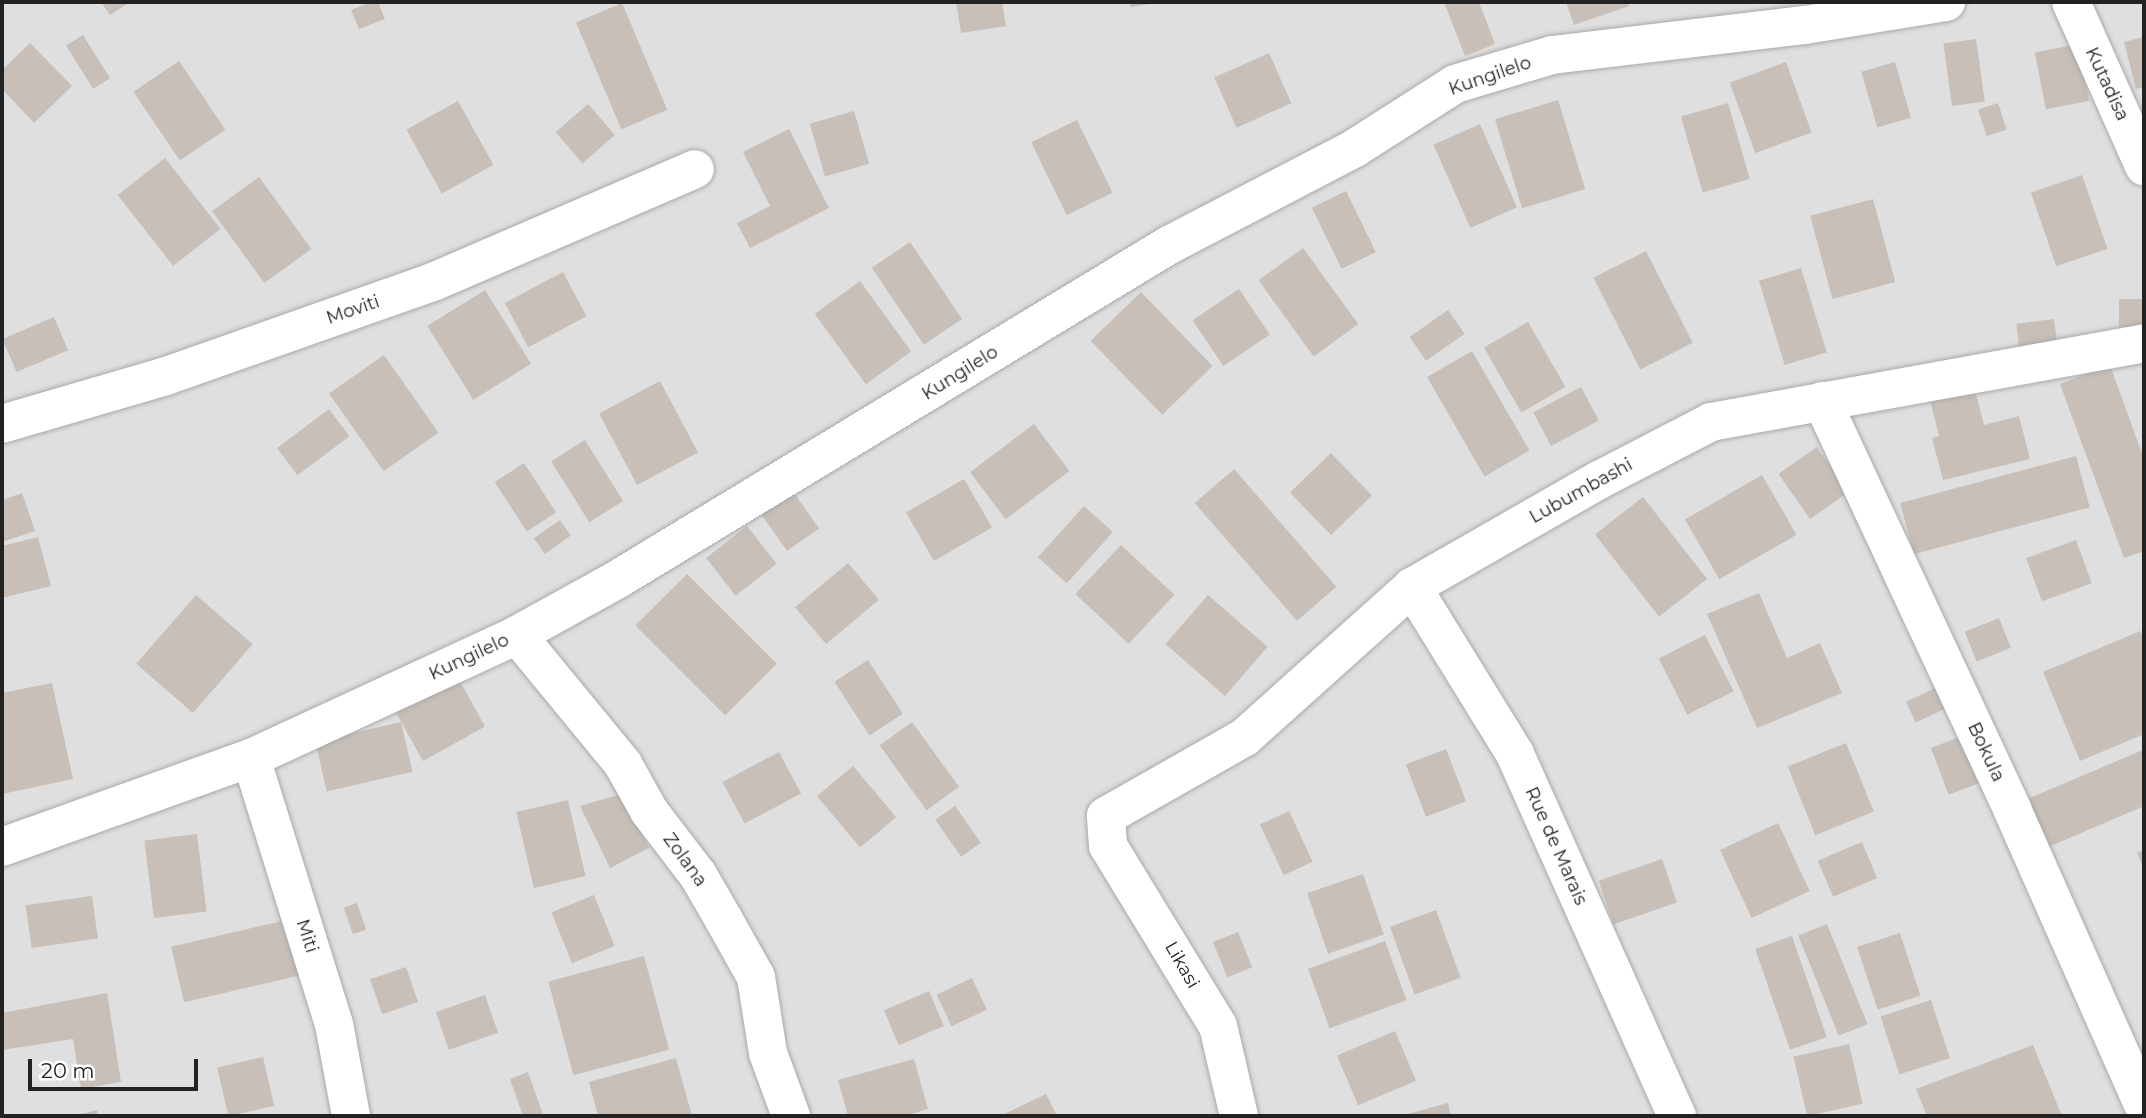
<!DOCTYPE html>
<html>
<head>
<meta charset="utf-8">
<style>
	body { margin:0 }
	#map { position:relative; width:2146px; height:1118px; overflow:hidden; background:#f2efe9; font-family:Montserrat,sans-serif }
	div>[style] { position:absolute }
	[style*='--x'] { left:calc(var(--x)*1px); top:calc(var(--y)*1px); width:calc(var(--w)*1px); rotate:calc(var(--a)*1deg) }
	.residential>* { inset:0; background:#e0dfdf; transform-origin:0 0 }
	.building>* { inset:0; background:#c7bfb8; transform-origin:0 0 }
	.roads { filter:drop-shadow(0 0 2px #a9a9a9) drop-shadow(0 0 2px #a9a9a9) }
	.street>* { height:38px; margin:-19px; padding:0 19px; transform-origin:19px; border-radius:19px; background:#fff }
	span { translate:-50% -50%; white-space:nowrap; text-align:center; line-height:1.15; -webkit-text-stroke:6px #fff; paint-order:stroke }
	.street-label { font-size:18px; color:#222 }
	.frame { position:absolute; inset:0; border:4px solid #222; pointer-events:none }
	.scale { position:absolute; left:28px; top:1059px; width:170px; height:32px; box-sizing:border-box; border:4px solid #222; border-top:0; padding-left:9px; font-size:21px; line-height:24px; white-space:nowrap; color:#222; -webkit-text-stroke:5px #fff; paint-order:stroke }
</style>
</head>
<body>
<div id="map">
	<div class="residential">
		<i style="left:2px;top:2px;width:2142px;height:1114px"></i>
	</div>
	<div class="building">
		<i style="clip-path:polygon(101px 2px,130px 2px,110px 15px)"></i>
		<i style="clip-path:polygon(371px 2px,378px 2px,385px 19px,359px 29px,351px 10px)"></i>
		<i style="clip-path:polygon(956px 2px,1002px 2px,1006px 26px,961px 33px)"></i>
		<i style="clip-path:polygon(1130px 2px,1156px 2px,1156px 3px,1131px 7px)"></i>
		<i style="clip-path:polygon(1444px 2px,1479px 2px,1495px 44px,1465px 56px)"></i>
		<i style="clip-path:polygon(1566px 2px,1628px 2px,1629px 6px,1574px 25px)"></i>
		<i style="left:622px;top:3px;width:116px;height:50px;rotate:67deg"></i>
		<i style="left:83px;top:35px;width:51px;height:20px;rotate:58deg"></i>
		<i style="clip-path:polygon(2144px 37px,2144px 87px,2136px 89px,2124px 42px)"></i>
		<i style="left:1976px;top:39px;width:63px;height:33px;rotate:82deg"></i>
		<i style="clip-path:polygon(30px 43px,72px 86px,34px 123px,2px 89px,2px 70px)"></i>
		<i style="left:2078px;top:44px;width:58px;height:44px;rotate:79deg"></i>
		<i style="left:1269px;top:53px;width:55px;height:60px;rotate:66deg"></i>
		<i style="left:179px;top:61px;width:83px;height:55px;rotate:56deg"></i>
		<i style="left:1786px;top:62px;width:75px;height:60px;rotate:70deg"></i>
		<i style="left:1895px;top:62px;width:58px;height:35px;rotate:74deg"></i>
		<i style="left:1558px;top:100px;width:93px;height:66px;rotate:73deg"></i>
		<i style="left:458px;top:101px;width:73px;height:59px;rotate:61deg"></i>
		<i style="left:1728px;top:103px;width:79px;height:49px;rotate:74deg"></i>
		<i style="left:1998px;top:103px;width:28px;height:21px;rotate:72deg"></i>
		<i style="left:588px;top:104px;width:41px;height:43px;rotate:49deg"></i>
		<i style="left:854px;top:111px;width:55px;height:46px;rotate:74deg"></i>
		<i style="left:1077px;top:120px;width:81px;height:51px;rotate:64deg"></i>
		<i style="left:1480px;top:124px;width:91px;height:51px;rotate:66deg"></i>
		<i style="clip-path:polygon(789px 129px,829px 208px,750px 248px,737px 223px,770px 206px,743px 152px)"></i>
		<i style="left:165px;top:158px;width:90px;height:60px;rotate:52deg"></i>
		<i style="left:2082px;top:175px;width:78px;height:54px;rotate:71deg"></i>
		<i style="left:259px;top:177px;width:89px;height:58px;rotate:54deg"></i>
		<i style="left:1346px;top:191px;width:68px;height:38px;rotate:64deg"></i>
		<i style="left:1873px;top:199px;width:86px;height:65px;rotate:75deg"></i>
		<i style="left:910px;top:242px;width:93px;height:46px;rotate:56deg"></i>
		<i style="left:1303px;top:248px;width:94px;height:55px;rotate:54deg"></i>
		<i style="left:1646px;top:251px;width:103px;height:59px;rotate:63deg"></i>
		<i style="left:1801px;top:268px;width:88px;height:44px;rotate:73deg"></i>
		<i style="left:563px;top:272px;width:50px;height:66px;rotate:62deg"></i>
		<i style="left:860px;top:281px;width:87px;height:56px;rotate:54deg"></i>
		<i style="left:1239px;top:289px;width:55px;height:56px;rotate:56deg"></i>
		<i style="left:485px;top:290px;width:87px;height:68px;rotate:58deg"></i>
		<i style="left:1141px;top:292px;width:103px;height:70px;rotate:46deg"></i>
		<i style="left:2144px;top:299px;width:28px;height:25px;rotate:90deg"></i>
		<i style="left:1448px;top:310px;width:29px;height:47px;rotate:55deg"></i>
		<i style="left:54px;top:317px;width:36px;height:56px;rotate:67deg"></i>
		<i style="left:2054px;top:319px;width:26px;height:38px;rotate:83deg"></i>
		<i style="left:1528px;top:322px;width:75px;height:51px;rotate:60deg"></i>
		<i style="left:1472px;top:351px;width:115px;height:52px;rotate:60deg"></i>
		<i style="left:384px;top:355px;width:95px;height:67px;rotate:55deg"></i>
		<i style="clip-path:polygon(2110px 365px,2144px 459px,2144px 551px,2124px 558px,2060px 384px)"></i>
		<i style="left:660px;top:381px;width:81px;height:69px;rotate:62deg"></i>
		<i style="clip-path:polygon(1974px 386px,1984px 425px,2019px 416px,2030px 459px,1943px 480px,1932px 438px,1939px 436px,1929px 396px)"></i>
		<i style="left:1581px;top:387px;width:38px;height:54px;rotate:62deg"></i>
		<i style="left:329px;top:409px;width:34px;height:65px;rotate:53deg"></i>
		<i style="left:1034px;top:424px;width:59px;height:80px;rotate:53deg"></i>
		<i style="left:585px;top:440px;width:72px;height:40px;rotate:58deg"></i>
		<i style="left:1817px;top:447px;width:55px;height:47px;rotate:55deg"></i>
		<i style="left:1331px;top:453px;width:59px;height:57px;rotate:46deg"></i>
		<i style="left:2076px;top:456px;width:53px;height:182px;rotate:75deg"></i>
		<i style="left:524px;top:463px;width:59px;height:35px;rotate:57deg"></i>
		<i style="left:1234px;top:469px;width:156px;height:52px;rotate:49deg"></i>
		<i style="left:1762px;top:475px;width:69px;height:89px;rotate:60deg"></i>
		<i style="left:964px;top:479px;width:56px;height:67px;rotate:60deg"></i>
		<i style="left:792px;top:490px;width:47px;height:39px;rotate:55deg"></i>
		<i style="clip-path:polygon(22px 493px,35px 531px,2px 542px,2px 500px)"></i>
		<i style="left:1643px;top:497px;width:104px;height:61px;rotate:52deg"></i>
		<i style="left:1084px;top:506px;width:39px;height:69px;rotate:42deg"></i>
		<i style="left:560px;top:520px;width:19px;height:32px;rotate:55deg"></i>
		<i style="left:747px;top:526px;width:48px;height:52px;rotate:52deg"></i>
		<i style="clip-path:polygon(38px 537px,51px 586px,2px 598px,2px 546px)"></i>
		<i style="left:2076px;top:540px;width:46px;height:53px;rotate:70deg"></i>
		<i style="left:1121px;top:545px;width:73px;height:67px;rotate:43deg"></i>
		<i style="left:848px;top:563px;width:48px;height:69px;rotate:50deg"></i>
		<i style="left:687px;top:574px;width:127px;height:73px;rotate:45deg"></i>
		<i style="clip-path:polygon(1759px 593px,1787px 658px,1820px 643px,1842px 693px,1757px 728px,1707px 614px)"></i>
		<i style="left:196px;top:595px;width:75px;height:91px;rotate:41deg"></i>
		<i style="left:1208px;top:595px;width:79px;height:65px;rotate:41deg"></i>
		<i style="left:1999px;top:618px;width:32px;height:37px;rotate:68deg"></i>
		<i style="clip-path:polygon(2140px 631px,2144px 640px,2144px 734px,2080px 761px,2043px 672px)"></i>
		<i style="left:1705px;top:635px;width:63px;height:52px;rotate:63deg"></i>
		<i style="left:868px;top:660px;width:64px;height:40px;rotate:57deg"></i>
		<i style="left:456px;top:674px;width:60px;height:71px;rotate:61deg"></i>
		<i style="clip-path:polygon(52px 683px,73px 779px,2px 794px,2px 693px)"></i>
		<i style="left:1944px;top:684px;width:23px;height:42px;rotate:65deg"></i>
		<i style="left:401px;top:722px;width:51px;height:88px;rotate:77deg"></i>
		<i style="left:912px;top:722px;width:80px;height:40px;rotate:54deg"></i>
		<i style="left:1970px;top:733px;width:50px;height:42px;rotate:69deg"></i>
		<i style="left:1846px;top:743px;width:74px;height:63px;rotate:68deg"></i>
		<i style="left:1446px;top:749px;width:56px;height:43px;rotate:69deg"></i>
		<i style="clip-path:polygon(2143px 750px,2144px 806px,2046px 848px,2025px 800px)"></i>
		<i style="left:779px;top:752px;width:47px;height:64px;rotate:62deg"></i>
		<i style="left:853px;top:766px;width:67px;height:47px;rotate:50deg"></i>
		<i style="clip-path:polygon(621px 794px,649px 848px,610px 868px,580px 806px)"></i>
		<i style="left:568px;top:800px;width:78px;height:53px;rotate:77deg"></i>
		<i style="left:955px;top:806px;width:45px;height:24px;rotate:55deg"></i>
		<i style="left:1289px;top:811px;width:56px;height:32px;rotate:65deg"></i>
		<i style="left:1778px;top:823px;width:75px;height:64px;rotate:65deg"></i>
		<i style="left:197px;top:834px;width:78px;height:53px;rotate:83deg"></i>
		<i style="left:1862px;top:842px;width:39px;height:48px;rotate:67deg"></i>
		<i style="clip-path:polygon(2144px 850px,2144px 869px,2137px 853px)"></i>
		<i style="left:1662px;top:859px;width:46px;height:67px;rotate:71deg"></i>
		<i style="left:1363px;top:874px;width:64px;height:59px;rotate:71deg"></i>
		<i style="left:594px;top:895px;width:55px;height:46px;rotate:68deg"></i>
		<i style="left:92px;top:896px;width:43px;height:67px;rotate:82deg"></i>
		<i style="left:357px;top:903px;width:28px;height:14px;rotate:71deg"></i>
		<i style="left:1436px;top:910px;width:72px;height:49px;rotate:70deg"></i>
		<i style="left:291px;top:919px;width:57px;height:123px;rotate:77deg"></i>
		<i style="left:1827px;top:924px;width:108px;height:31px;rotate:68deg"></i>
		<i style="left:1238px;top:932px;width:38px;height:27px;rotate:68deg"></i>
		<i style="left:1900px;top:933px;width:66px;height:45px;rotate:72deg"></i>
		<i style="left:1792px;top:936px;width:107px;height:39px;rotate:71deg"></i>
		<i style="left:1385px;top:941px;width:63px;height:82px;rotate:70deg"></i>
		<i style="left:644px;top:956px;width:97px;height:99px;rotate:75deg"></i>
		<i style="left:406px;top:967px;width:37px;height:38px;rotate:71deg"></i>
		<i style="left:972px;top:978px;width:35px;height:39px;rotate:65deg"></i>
		<i style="left:929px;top:991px;width:38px;height:49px;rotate:67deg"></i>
		<i style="clip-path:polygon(107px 993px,121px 1082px,81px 1089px,73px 1039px,2px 1050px,2px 1013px)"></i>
		<i style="left:485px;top:995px;width:40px;height:52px;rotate:71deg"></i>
		<i style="left:1931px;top:1000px;width:61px;height:53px;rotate:72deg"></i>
		<i style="left:1395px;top:1031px;width:54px;height:63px;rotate:67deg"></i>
		<i style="left:1849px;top:1044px;width:61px;height:57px;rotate:77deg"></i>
		<i style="clip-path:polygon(2033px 1045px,2062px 1116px,1927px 1116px,1916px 1089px)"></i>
		<i style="left:263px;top:1057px;width:50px;height:47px;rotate:77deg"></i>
		<i style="clip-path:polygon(676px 1058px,692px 1116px,598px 1116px,589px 1082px)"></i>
		<i style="clip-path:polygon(914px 1059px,928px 1109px,904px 1116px,848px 1116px,838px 1080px)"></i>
		<i style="clip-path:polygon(528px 1072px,543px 1115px,540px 1116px,523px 1116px,510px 1079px)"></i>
		<i style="clip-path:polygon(1046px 1094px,1057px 1116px,1000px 1116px)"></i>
		<i style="clip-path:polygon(1448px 1103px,1451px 1116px,1404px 1116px,1404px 1115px)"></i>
		<i style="clip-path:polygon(97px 1110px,98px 1116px,77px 1116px,77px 1115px)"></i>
	</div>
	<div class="roads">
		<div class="street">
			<i style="--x:2071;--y:2;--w:180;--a:66"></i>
			<i style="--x:1822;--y:401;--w:450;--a:65"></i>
			<i style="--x:2012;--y:809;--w:326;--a:66.1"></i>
			<i style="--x:2;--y:424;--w:171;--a:-16.3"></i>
			<i style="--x:166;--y:376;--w:283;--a:-19.4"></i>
			<i style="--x:433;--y:282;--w:285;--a:-23.3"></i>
			<i style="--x:1412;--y:587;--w:196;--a:58.3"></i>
			<i style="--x:1515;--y:754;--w:397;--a:65.9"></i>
			<i style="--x:517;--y:635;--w:167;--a:50.6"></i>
			<i style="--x:623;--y:764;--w:54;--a:61"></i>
			<i style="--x:649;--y:811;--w:81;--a:52.6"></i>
			<i style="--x:698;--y:875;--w:52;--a:60"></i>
			<i style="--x:724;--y:920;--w:65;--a:60.7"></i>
			<i style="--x:756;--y:977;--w:77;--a:81"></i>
			<i style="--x:768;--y:1053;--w:67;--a:69.9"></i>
			<i style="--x:251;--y:758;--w:279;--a:72.7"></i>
			<i style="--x:334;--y:1024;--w:94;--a:79.5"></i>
			<i style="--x:2;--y:847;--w:264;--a:-19.7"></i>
			<i style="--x:251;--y:758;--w:293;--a:-24.8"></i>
			<i style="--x:517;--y:635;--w:115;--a:-29"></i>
			<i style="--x:618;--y:579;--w:644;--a:-31.22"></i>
			<i style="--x:1169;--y:245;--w:210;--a:-27.5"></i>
			<i style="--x:1355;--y:148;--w:119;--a:-32.6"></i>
			<i style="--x:1455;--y:84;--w:101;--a:-16.6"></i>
			<i style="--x:1552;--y:55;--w:255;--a:-6.8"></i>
			<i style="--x:1805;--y:25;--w:143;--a:-9.3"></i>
			<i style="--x:1239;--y:1116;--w:92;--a:-103.1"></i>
			<i style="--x:1218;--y:1026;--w:211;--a:-121.4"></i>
			<i style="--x:1108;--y:846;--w:30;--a:-94"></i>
			<i style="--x:1106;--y:816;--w:160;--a:-29.6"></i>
			<i style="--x:1245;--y:737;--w:224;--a:-41.9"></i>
			<i style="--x:1412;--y:587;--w:215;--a:-29.8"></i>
			<i style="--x:1599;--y:480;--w:126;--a:-27.4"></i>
			<i style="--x:1711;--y:422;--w:440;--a:-10.3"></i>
		</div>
	</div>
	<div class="street-label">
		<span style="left:1490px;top:76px;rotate:-19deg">Kungilelo</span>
		<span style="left:2107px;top:84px;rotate:65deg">Kutadisa</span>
		<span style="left:353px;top:310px;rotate:-19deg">Moviti</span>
		<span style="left:960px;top:373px;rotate:-32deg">Kungilelo</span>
		<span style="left:1581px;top:491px;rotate:-29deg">Lubumbashi</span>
		<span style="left:469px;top:657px;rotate:-25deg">Kungilelo</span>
		<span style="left:1986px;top:752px;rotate:65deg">Bokula</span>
		<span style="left:1556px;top:846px;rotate:66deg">Rue de Marais</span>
		<span style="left:685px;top:860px;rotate:54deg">Zolana</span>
		<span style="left:307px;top:936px;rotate:72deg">Miti</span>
		<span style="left:1182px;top:965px;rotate:60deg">Likasi</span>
	</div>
	<div class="frame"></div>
	<div class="scale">20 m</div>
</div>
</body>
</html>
